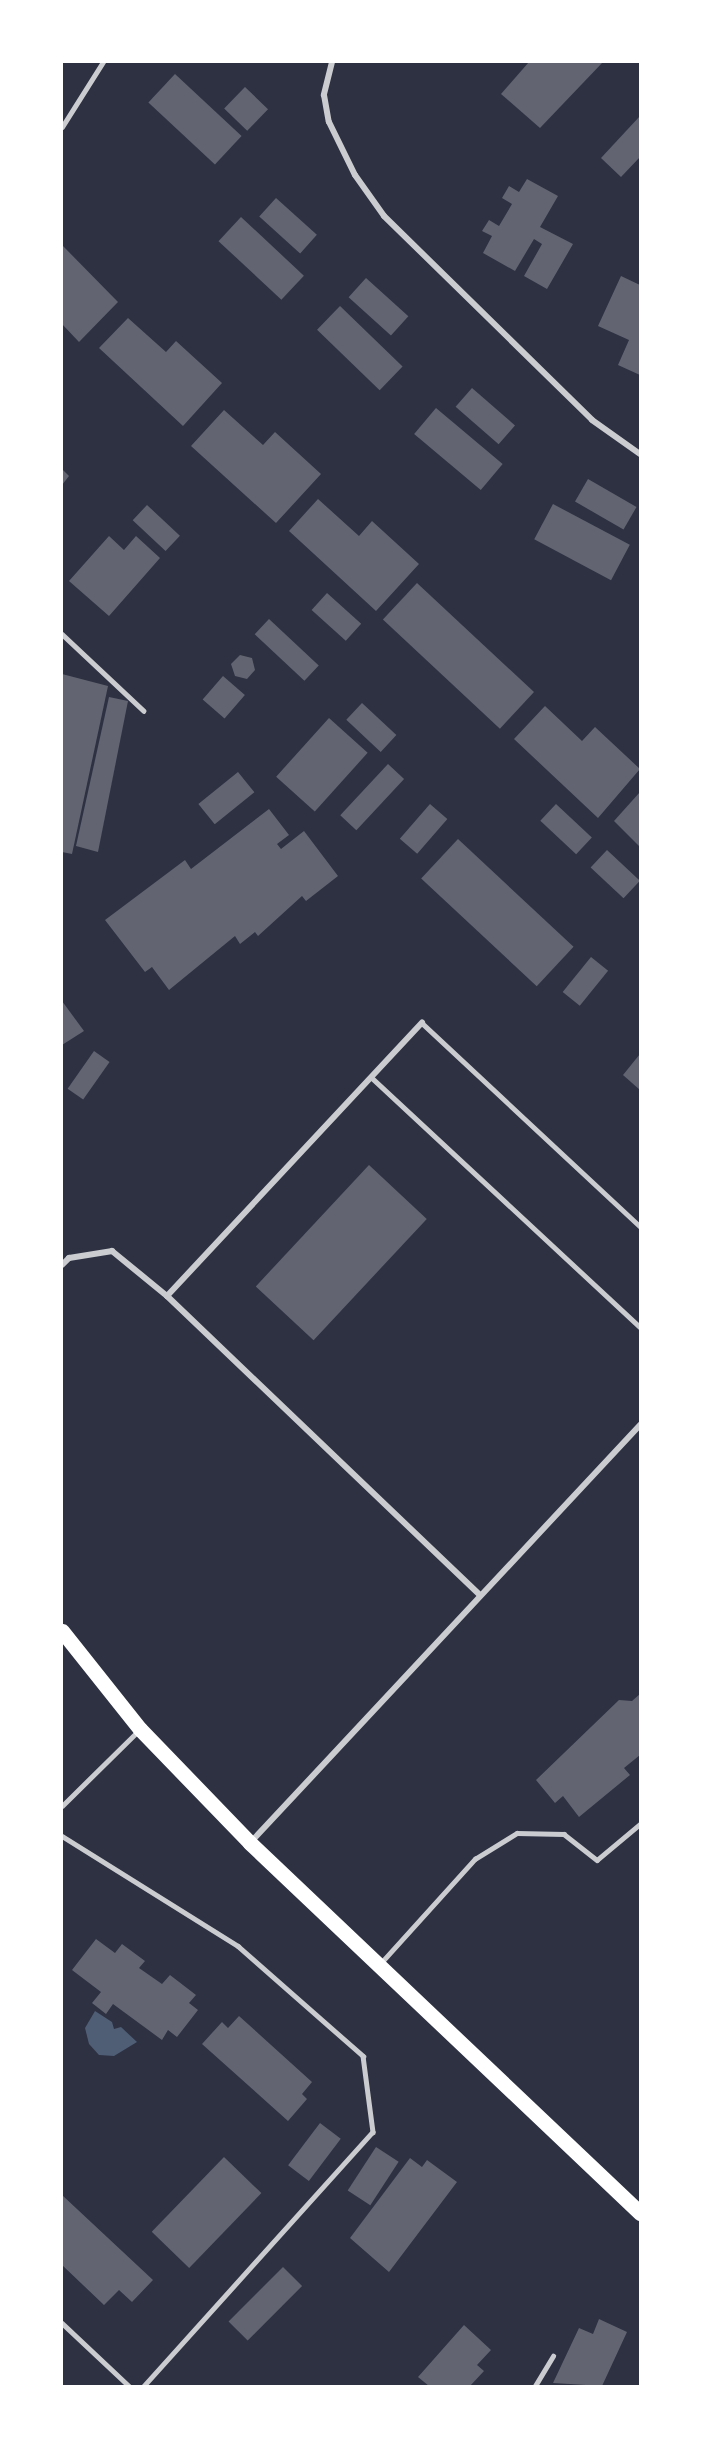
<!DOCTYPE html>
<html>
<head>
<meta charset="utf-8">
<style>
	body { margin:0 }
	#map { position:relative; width:702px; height:2448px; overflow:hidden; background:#2d3142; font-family:"PT Sans",sans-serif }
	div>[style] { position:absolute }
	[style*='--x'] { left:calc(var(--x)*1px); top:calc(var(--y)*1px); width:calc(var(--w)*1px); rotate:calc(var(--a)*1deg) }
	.water>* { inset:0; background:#4f5d75 }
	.building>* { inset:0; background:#626471; transform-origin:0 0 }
	.service>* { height:4.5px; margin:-2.25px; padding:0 2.25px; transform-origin:2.25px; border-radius:2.25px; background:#caccd0 }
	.minor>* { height:6px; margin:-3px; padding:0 3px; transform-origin:3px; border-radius:3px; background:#caccd0 }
	.primary>* { height:15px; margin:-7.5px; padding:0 7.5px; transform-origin:7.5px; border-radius:7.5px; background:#fff }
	span { translate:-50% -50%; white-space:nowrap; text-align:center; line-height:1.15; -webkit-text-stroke:4.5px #fff; paint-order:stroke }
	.frame { position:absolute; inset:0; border:63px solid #fff; pointer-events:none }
</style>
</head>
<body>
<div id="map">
	<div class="water">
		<i style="clip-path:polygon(95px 2011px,112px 2022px,114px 2029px,121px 2027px,137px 2042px,114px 2056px,99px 2055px,89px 2044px,85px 2028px)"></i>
	</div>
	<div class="building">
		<i style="clip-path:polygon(529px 62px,603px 62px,540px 128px,501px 94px)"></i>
		<i style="left:175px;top:74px;width:91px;height:39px;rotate:43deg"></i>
		<i style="left:245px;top:87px;width:32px;height:30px;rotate:44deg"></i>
		<i style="clip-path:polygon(640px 116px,640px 157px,621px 177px,601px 158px)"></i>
		<i style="clip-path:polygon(527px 179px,558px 196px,540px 227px,573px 244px,547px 289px,524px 276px,542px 244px,534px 239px,515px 271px,483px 253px,492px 236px,482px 231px,489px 220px,499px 226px,512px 204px,502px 198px,509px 186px,519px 192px)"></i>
		<i style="left:276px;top:198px;width:55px;height:25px;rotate:42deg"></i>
		<i style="left:241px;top:217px;width:86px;height:33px;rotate:43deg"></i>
		<i style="clip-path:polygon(62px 245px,118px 302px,79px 342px,62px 324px)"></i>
		<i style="clip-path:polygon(621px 276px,640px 285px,640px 375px,618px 365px,629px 340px,598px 326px)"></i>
		<i style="left:366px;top:278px;width:57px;height:26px;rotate:42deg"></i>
		<i style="left:340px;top:306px;width:87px;height:33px;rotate:44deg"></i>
		<i style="clip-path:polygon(128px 318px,166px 352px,176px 341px,222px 383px,183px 426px,99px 348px)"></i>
		<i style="left:472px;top:388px;width:57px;height:25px;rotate:41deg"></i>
		<i style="left:436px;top:408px;width:87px;height:34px;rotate:40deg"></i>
		<i style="clip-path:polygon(224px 410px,263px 445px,275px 432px,321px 474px,276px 523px,191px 446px)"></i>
		<i style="clip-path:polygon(62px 469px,69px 476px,62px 485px)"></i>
		<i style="left:588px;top:479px;width:56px;height:26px;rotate:30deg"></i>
		<i style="clip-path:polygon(318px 499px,359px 536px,372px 521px,419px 564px,376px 611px,289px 531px)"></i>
		<i style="left:553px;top:504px;width:87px;height:40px;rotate:28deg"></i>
		<i style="left:147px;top:505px;width:45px;height:21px;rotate:43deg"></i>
		<i style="clip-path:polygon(109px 536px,124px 550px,136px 536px,160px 558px,109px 616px,69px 581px)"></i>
		<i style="left:417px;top:583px;width:160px;height:50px;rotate:43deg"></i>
		<i style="left:327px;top:593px;width:46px;height:23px;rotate:42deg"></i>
		<i style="left:269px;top:619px;width:68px;height:21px;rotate:43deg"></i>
		<i style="clip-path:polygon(240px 655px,252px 658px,255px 670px,247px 679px,235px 676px,231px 664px)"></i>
		<i style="clip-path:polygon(62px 674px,108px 686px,72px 854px,62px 852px)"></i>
		<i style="left:223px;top:676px;width:29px;height:31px;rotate:41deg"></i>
		<i style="clip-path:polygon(109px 697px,128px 701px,98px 852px,76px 846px)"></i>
		<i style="left:362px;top:703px;width:47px;height:23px;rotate:43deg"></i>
		<i style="clip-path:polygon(545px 706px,582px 741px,595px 727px,640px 769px,598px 818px,514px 739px)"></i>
		<i style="left:329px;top:718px;width:52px;height:79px;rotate:42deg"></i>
		<i style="left:388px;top:764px;width:22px;height:70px;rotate:43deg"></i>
		<i style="left:238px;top:772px;width:26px;height:51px;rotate:51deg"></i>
		<i style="clip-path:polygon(640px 792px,640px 847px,614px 821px)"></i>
		<i style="left:430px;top:804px;width:23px;height:46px;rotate:41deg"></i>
		<i style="left:556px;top:804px;width:49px;height:23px;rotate:43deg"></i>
		<i style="clip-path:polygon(269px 809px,289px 835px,277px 844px,281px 849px,304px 831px,338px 876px,306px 901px,302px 896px,258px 936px,255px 932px,240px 944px,235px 936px,169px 990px,152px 967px,145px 972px,105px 920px,185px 860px,191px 869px)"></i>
		<i style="left:458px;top:839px;width:158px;height:54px;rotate:43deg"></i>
		<i style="left:607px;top:850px;width:45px;height:24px;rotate:43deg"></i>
		<i style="left:591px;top:957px;width:22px;height:45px;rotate:39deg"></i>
		<i style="clip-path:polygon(62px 1001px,84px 1031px,62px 1045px)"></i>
		<i style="left:94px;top:1051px;width:19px;height:46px;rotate:35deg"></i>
		<i style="clip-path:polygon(640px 1054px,640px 1090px,623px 1075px)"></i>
		<i style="left:369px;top:1165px;width:79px;height:166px;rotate:43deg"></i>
		<i style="clip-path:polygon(640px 1694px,640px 1755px,624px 1768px,630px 1775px,579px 1817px,563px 1796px,555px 1803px,536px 1780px,619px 1700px,632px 1701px)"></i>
		<i style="clip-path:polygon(96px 1939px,115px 1953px,122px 1944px,145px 1961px,139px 1968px,162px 1984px,170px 1975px,196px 1995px,189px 2003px,198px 2010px,177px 2037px,168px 2030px,162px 2040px,113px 2004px,106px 2014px,92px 2003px,101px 1992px,72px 1970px)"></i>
		<i style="clip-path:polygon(239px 2016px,312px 2082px,302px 2094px,307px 2099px,288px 2121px,202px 2044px,222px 2022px,228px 2028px)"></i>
		<i style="left:320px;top:2123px;width:26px;height:53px;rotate:37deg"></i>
		<i style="left:376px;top:2147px;width:27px;height:52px;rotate:33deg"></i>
		<i style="left:224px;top:2157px;width:52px;height:104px;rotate:44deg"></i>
		<i style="clip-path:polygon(410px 2158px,422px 2167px,427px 2160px,457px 2182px,389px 2272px,350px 2238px)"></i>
		<i style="clip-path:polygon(62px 2195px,153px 2280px,132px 2302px,119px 2290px,104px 2305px,62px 2265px)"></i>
		<i style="left:283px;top:2267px;width:27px;height:77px;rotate:45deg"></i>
		<i style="clip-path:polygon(599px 2319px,627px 2332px,602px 2386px,553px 2383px,579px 2328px,593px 2334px)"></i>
		<i style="clip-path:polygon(464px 2325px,491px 2350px,477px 2365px,484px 2371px,470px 2386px,429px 2386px,418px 2377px)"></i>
	</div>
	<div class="service">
		<i style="--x:62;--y:127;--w:77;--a:-57.8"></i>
		<i style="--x:62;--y:634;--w:112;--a:43.2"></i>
		<i style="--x:422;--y:1023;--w:298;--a:43"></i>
		<i style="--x:371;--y:1077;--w:367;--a:42.9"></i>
		<i style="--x:62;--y:1806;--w:107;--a:-44.6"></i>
		<i style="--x:62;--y:1836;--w:208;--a:32"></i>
		<i style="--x:238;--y:1946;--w:167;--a:41.3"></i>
		<i style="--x:363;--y:2056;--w:77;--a:82.5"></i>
		<i style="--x:373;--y:2132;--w:342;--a:132"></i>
		<i style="--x:380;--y:1964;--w:142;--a:-47.9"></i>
		<i style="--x:475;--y:1859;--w:49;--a:-31.8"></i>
		<i style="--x:517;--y:1833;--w:47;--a:1.2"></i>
		<i style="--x:564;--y:1834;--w:42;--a:38.2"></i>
		<i style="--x:597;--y:1860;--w:56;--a:-39.9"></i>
		<i style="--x:62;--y:2323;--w:92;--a:43.2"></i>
		<i style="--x:535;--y:2386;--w:35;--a:-59"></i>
	</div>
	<div class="minor">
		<i style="--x:332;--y:62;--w:34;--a:104"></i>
		<i style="--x:324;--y:95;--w:27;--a:80"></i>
		<i style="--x:329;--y:122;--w:59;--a:63.9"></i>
		<i style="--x:355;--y:175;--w:50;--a:54.7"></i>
		<i style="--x:384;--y:216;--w:291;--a:44.4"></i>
		<i style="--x:592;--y:420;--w:59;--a:35.3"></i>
		<i style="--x:62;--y:1265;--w:10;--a:-45"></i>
		<i style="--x:69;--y:1258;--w:44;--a:-9.2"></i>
		<i style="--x:112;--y:1251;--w:71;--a:39.3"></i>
		<i style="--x:167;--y:1296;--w:374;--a:-47"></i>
		<i style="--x:167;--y:1296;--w:431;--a:43.7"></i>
		<i style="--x:250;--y:1843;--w:572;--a:-46.98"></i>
	</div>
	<div class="primary">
		<i style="--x:62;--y:1631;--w:125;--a:51.5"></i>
		<i style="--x:140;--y:1729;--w:158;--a:46"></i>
		<i style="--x:250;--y:1843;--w:538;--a:43.49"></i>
	</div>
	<div class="frame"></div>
</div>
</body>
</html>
